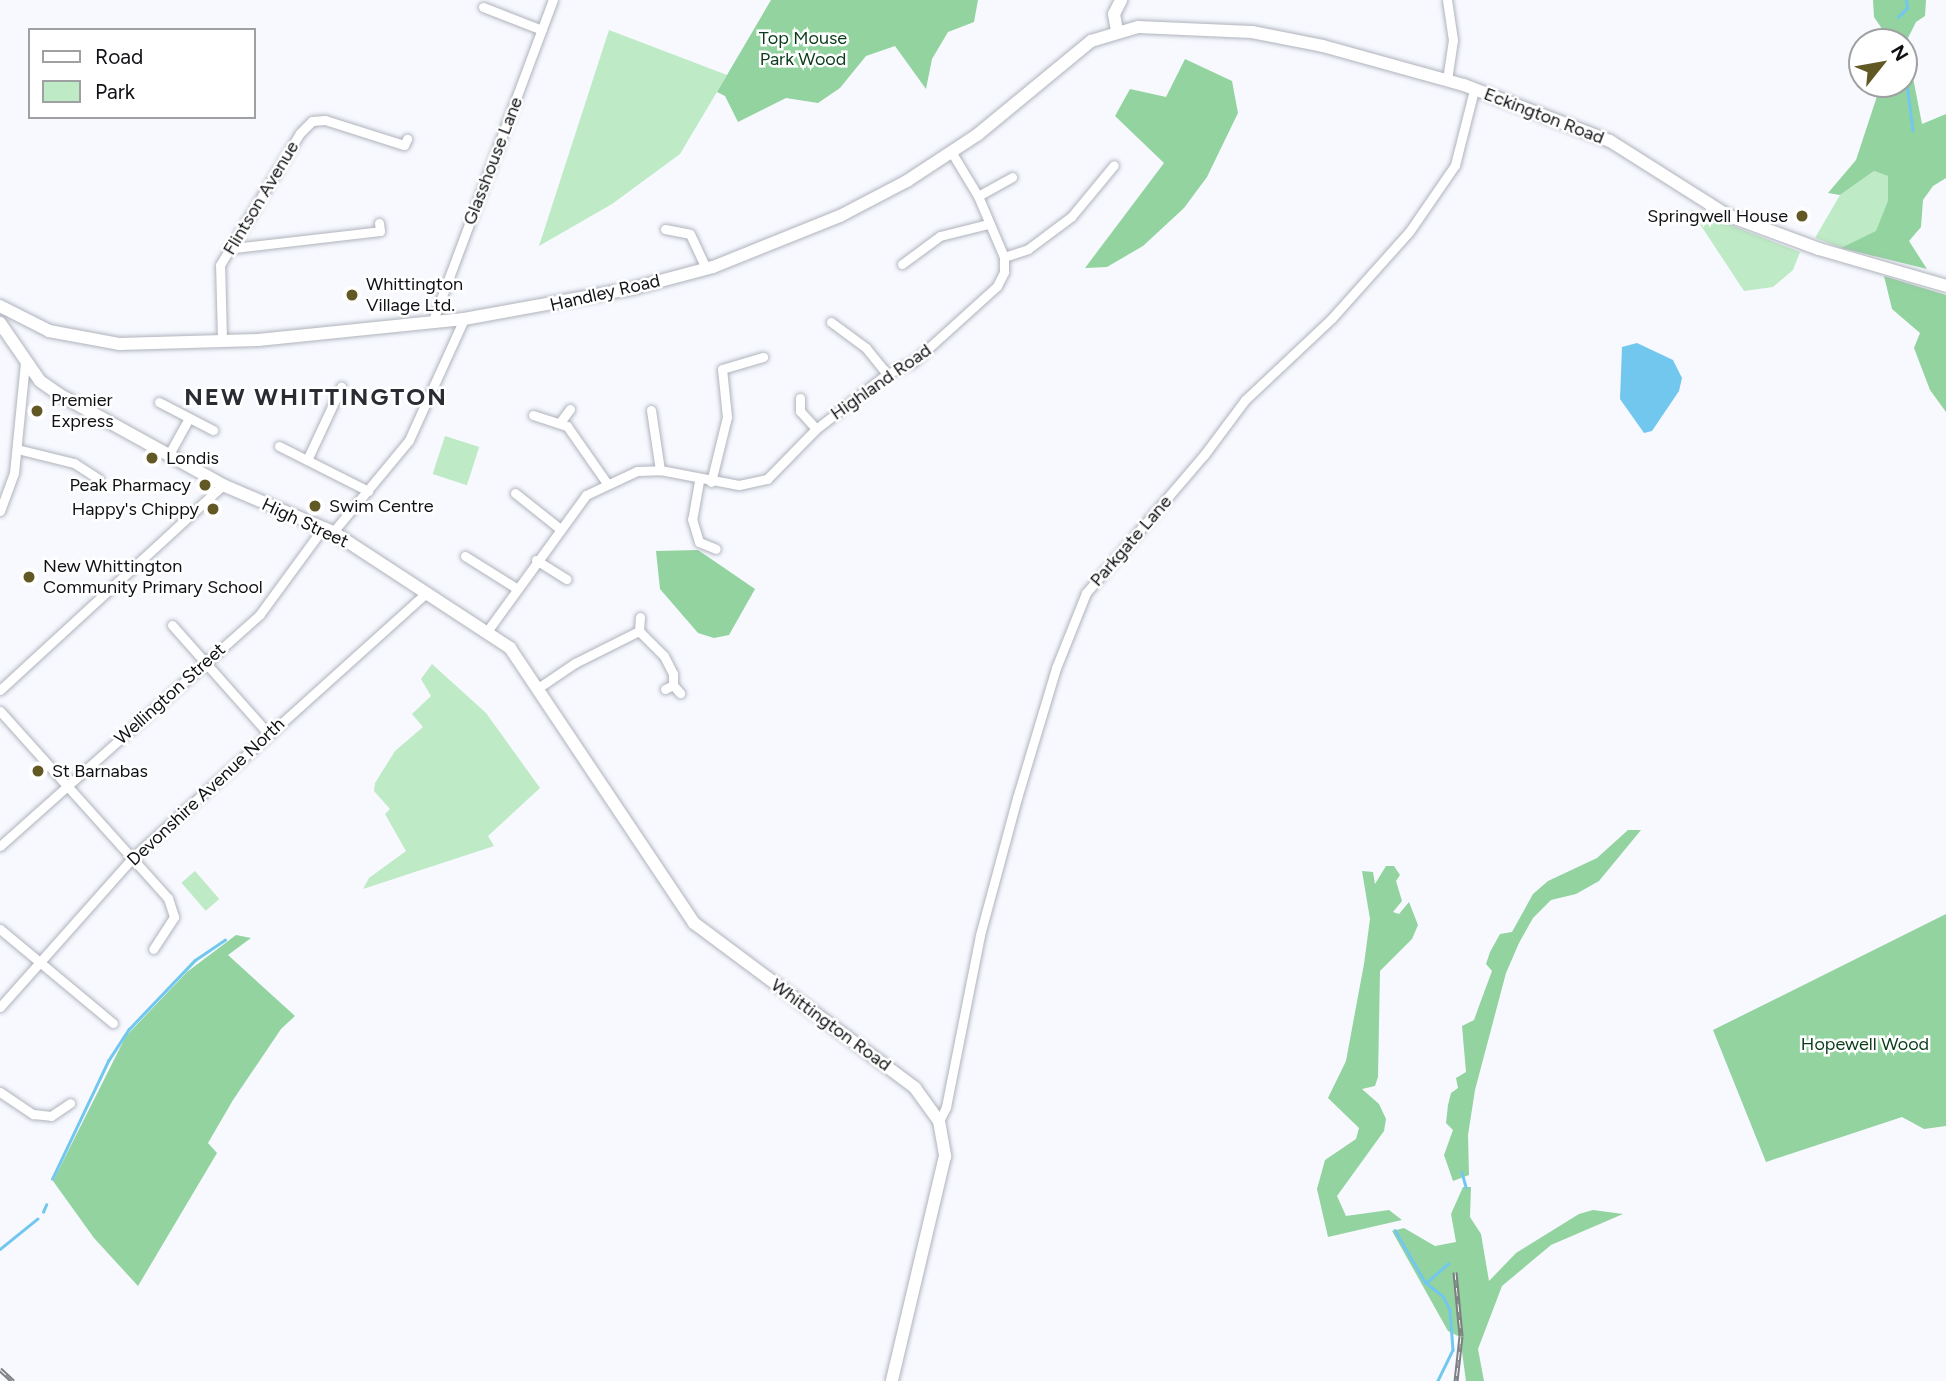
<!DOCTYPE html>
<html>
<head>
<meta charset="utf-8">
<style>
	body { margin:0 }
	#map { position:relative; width:1946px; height:1381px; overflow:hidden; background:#f7f9ff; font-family:Figtree,sans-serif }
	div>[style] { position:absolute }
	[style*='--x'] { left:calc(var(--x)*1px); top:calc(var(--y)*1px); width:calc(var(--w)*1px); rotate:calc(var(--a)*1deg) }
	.green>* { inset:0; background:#beeac5; transform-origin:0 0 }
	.forest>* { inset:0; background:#92d39f }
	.water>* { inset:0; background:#72c7ee }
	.stream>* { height:2.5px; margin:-1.25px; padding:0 1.25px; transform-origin:1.25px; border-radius:1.25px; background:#72c7ee }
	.roads { filter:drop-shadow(0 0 2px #b0b3bc) drop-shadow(0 0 2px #b0b3bc) }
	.street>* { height:9px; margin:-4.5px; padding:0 4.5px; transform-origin:4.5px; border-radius:4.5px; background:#fff }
	.secondary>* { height:12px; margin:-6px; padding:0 6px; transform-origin:6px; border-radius:6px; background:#fff }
	.rail>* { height:5px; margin-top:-2.5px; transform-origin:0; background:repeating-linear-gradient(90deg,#fff 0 8px,#7d7f83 0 16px); box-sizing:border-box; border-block:2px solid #7d7f83 }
	.dots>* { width:19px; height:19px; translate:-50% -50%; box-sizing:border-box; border:4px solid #fff; border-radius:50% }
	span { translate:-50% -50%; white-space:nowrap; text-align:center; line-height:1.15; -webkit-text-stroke:5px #fff; paint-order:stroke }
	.park-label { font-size:18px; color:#0a3c1a }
	.street-label { font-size:18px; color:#101114 }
	.poi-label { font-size:18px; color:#101114 }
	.right { translate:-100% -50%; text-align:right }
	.left { translate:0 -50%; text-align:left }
	.district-label { font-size:24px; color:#2a2c33; font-weight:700; letter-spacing:2px }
	.legend { position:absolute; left:28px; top:28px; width:228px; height:91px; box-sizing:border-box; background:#fff; border:2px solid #9fa0a1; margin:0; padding:9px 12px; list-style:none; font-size:21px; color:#101114 }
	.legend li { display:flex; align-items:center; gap:14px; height:35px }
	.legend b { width:35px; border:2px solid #9fa0a1 }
	.north { position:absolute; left:1848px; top:28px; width:70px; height:70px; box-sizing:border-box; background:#fff; border:2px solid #9fa0a1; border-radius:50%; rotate:59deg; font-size:19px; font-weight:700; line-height:28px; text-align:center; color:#101114 }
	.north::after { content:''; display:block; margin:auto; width:24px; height:32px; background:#625824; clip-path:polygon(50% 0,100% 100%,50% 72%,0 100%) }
</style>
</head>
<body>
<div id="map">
	<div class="green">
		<i style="clip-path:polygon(609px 30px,727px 75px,680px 154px,612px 204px,539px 246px)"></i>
		<i style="clip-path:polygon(1874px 171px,1888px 176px,1889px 201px,1876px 232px,1841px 248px,1815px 238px,1840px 195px)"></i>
		<i style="clip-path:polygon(1690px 209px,1800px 252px,1793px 270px,1773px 287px,1744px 291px)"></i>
		<i style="left:445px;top:436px;width:36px;height:40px;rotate:18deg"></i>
		<i style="clip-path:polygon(432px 664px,486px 713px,540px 788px,488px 836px,494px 846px,363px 889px,369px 878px,406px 851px,385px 814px,390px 809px,374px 791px,375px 783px,395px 751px,423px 727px,412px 714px,431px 696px,421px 679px)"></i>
		<i style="left:195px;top:871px;width:37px;height:18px;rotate:49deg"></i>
	</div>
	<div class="forest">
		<i style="clip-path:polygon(771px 0,978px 0,974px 22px,948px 32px,932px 59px,926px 89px,895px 46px,866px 56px,840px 88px,818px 103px,786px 98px,738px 122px,725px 96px,717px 92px)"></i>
		<i style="clip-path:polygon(1873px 0,1926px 0,1925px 16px,1916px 22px,1906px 42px,1922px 124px,1946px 114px,1946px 178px,1933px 186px,1923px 200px,1921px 227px,1909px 241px,1927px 269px,1841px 248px,1876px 231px,1888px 201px,1888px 176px,1874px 171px,1840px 195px,1828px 193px,1856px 160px,1881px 84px,1904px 84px,1904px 42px,1891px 42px,1874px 17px)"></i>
		<i style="clip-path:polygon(1185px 59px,1232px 81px,1238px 113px,1207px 177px,1184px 208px,1143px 246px,1107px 267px,1085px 268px,1164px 163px,1115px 116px,1130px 89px,1166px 97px)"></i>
		<i style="clip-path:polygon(1884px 276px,1946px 295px,1946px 412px,1930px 390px,1914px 348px,1920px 333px,1892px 309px)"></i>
		<i style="clip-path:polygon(698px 550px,755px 589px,729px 635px,714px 638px,698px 633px,660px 589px,656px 551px)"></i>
		<i style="clip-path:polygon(1628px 830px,1641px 830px,1599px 881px,1576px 894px,1551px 900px,1533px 918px,1519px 943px,1506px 973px,1475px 1090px,1468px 1135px,1469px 1175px,1453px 1181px,1444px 1155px,1453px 1130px,1446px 1123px,1448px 1105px,1451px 1093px,1458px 1088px,1456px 1078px,1466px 1072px,1462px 1026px,1474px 1020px,1479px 1006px,1492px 971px,1486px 964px,1490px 952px,1500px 934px,1512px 932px,1533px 894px,1548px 881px,1597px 858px)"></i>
		<i style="clip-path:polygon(1386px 866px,1394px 866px,1400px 875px,1396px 881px,1402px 901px,1393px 912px,1399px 914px,1409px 902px,1418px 925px,1412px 939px,1380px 971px,1378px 1077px,1375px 1086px,1362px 1089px,1379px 1104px,1386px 1119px,1384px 1131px,1337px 1196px,1346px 1216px,1389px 1210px,1402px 1220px,1328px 1237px,1317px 1189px,1325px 1160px,1356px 1139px,1359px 1128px,1328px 1098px,1346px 1061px,1364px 964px,1370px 919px,1362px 871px,1373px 872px,1375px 884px)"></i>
		<i style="clip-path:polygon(1946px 914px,1946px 1126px,1924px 1129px,1902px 1117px,1766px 1162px,1713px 1030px)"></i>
		<i style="clip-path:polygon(236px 935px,251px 938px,228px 955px,295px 1016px,281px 1029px,233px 1100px,208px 1143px,217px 1153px,138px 1286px,94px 1238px,53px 1181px,126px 1036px,187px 972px)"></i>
		<i style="clip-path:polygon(1463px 1187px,1471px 1187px,1470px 1217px,1481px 1234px,1489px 1281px,1516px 1253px,1579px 1214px,1593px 1210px,1623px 1214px,1551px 1245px,1502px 1286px,1478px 1349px,1484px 1381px,1466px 1381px,1460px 1337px,1448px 1331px,1392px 1231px,1404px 1228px,1435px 1246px,1456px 1242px,1451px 1214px)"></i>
	</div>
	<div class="water">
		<i style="clip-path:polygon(1637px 343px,1673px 360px,1682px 378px,1679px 391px,1652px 431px,1644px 433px,1620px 399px,1622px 347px)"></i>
	</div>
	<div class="stream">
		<i style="--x:1898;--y:17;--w:13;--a:-45"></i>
		<i style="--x:1907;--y:8;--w:8;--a:-97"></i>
		<i style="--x:1904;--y:60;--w:71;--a:82.7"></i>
		<i style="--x:1462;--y:1172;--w:16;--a:75"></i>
		<i style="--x:52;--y:1179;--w:131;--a:-64.6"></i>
		<i style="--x:108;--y:1061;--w:38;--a:-57"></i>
		<i style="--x:129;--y:1029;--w:95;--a:-46.3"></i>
		<i style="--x:195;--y:960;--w:36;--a:-34"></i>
		<i style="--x:43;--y:1212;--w:8;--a:-67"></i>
		<i style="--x:1395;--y:1230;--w:60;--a:60"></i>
		<i style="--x:1425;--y:1282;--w:23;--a:38"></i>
		<i style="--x:1443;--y:1296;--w:16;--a:63"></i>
		<i style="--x:1450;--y:1310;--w:40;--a:85.7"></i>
		<i style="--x:1453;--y:1350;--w:34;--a:116"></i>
		<i style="--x:0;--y:1249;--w:48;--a:-39"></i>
		<i style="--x:1427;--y:1282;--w:28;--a:-41"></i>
	</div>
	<div class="roads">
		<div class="street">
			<i style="--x:483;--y:7;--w:63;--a:21.3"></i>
			<i style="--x:1447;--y:80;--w:40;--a:-81.5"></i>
			<i style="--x:1453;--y:40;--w:40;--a:-98.5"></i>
			<i style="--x:978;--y:196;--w:39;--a:-29"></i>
			<i style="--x:665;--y:229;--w:25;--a:11"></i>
			<i style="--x:690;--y:234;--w:38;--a:65"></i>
			<i style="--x:234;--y:248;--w:147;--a:-6.6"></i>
			<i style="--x:380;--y:231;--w:8;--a:-97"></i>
			<i style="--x:1004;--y:257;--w:25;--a:-18"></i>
			<i style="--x:1028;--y:249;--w:54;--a:-36.7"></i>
			<i style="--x:1071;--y:217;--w:67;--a:-50.4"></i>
			<i style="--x:902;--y:264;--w:47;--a:-36.4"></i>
			<i style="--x:940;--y:236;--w:49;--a:-14"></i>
			<i style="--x:831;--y:322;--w:44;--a:36.6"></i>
			<i style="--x:866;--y:348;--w:33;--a:51"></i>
			<i style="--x:432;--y:323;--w:345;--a:-69.5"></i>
			<i style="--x:222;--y:339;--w:74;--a:-91.5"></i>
			<i style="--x:220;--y:265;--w:154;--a:-58.8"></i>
			<i style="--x:300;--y:133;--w:17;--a:-45"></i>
			<i style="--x:312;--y:121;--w:13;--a:-4"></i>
			<i style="--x:325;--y:120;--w:83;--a:17.6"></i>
			<i style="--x:404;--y:145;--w:7;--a:-63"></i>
			<i style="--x:800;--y:398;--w:13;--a:90"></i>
			<i style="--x:800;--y:411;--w:24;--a:48"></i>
			<i style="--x:159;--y:402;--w:61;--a:27.4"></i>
			<i style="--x:651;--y:410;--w:61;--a:81.5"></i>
			<i style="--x:533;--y:415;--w:36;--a:18"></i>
			<i style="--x:567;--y:426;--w:68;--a:55.1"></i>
			<i style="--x:561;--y:421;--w:15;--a:-53"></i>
			<i style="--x:279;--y:446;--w:100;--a:26.8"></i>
			<i style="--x:17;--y:449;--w:59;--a:13.8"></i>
			<i style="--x:74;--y:463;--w:30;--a:33"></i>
			<i style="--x:168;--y:456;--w:43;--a:-61.1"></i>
			<i style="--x:307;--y:460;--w:81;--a:-65"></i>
			<i style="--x:699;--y:481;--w:39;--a:100"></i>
			<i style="--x:692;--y:519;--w:24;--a:73"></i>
			<i style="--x:699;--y:542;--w:18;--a:22"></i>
			<i style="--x:711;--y:482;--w:67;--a:-76.2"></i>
			<i style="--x:727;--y:417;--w:48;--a:-95.9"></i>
			<i style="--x:722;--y:369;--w:43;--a:-16.3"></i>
			<i style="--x:515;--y:493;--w:56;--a:38.5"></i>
			<i style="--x:0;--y:511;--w:40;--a:-69.8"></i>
			<i style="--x:14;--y:473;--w:111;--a:-84.3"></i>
			<i style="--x:333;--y:532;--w:119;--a:-50.4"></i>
			<i style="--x:409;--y:440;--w:133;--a:-65.6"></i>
			<i style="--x:465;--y:556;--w:60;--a:32.1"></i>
			<i style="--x:536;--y:560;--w:36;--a:32"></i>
			<i style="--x:172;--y:625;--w:144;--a:48.4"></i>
			<i style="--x:488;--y:630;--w:167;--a:-54"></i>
			<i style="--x:586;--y:495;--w:56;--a:-25.2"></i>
			<i style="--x:637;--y:471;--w:23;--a:-2"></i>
			<i style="--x:660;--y:470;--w:80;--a:10.8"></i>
			<i style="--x:739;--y:485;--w:29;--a:-12"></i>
			<i style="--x:767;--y:479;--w:70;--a:-45.6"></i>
			<i style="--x:816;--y:429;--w:90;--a:-37.8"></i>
			<i style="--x:887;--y:374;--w:29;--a:-25"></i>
			<i style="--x:913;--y:362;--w:113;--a:-42.1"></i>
			<i style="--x:997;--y:286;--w:16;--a:-63"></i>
			<i style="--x:1004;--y:272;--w:15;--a:-90"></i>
			<i style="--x:1004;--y:257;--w:66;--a:-113.1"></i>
			<i style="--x:978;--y:196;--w:50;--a:-121.2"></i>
			<i style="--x:639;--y:631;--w:14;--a:-86"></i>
			<i style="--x:538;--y:688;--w:45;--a:-34"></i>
			<i style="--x:575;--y:663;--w:72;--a:-26.6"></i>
			<i style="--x:639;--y:631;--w:35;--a:45"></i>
			<i style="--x:664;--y:656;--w:20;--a:63"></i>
			<i style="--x:673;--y:674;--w:11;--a:90"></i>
			<i style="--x:665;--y:689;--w:9;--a:-27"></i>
			<i style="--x:673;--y:685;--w:11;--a:49"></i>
			<i style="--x:0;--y:690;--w:303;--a:-42.6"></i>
			<i style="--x:0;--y:711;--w:251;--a:48.1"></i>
			<i style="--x:168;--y:898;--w:20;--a:72"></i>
			<i style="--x:174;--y:917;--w:38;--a:123"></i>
			<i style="--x:0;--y:846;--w:348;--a:-41.7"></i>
			<i style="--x:260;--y:614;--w:107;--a:-53.8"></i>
			<i style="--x:0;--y:929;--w:147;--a:39.8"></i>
			<i style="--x:0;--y:1007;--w:202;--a:-48.4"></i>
			<i style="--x:134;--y:856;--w:394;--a:-42"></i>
			<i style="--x:0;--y:1092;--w:40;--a:34"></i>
			<i style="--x:33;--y:1114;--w:18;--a:6"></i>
			<i style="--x:51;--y:1116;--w:23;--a:-34"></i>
			<i style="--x:939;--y:1121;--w:16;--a:-63"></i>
			<i style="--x:946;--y:1107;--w:175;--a:-78.8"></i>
			<i style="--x:980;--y:935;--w:142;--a:-74.9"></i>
			<i style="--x:1017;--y:798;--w:136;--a:-73.3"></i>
			<i style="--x:1056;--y:668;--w:81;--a:-68.2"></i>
			<i style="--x:1086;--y:593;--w:182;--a:-49.5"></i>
			<i style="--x:1204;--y:455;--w:69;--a:-53.3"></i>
			<i style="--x:1245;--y:400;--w:120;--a:-43.3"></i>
			<i style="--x:1332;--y:318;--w:115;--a:-48.2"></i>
			<i style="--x:1409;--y:232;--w:81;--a:-55.5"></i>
			<i style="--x:1455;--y:165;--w:77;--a:-75.8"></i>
		</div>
		<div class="secondary">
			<i style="--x:1117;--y:31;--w:17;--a:-100"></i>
			<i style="--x:1114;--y:14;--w:16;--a:-63"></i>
			<i style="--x:0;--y:306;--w:55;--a:27"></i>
			<i style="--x:49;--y:331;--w:71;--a:10.5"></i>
			<i style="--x:119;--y:344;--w:139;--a:-1.6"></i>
			<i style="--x:258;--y:340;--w:207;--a:-5.8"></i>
			<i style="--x:464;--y:319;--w:173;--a:-10.3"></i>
			<i style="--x:634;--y:288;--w:82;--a:-14.9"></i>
			<i style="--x:713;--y:267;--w:137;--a:-21.9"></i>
			<i style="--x:840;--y:216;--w:76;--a:-27.6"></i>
			<i style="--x:907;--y:181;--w:84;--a:-33.3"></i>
			<i style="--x:977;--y:135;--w:148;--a:-39.5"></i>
			<i style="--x:1091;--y:41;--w:49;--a:-16.6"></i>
			<i style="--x:1138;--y:27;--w:114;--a:2.5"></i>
			<i style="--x:1252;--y:32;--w:72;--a:11.2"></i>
			<i style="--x:1323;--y:46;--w:146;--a:15.5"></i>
			<i style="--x:1464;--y:85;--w:156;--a:21"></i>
			<i style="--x:1610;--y:141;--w:138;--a:32.3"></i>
			<i style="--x:1727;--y:215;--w:98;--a:20.3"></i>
			<i style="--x:1819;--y:249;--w:132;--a:16.2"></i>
			<i style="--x:0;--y:323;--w:70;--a:55.4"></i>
			<i style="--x:40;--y:381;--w:24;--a:35"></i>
			<i style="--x:60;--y:395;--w:186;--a:28.9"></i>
			<i style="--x:223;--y:485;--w:120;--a:23.1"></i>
			<i style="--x:333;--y:532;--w:212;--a:33.2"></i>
			<i style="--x:510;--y:648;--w:331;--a:56.2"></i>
			<i style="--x:694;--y:923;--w:276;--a:36.7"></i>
			<i style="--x:915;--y:1088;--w:41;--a:54"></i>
			<i style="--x:939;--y:1121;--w:36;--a:80"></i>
			<i style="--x:945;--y:1156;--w:231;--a:103.3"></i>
		</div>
	</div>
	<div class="rail">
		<i style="--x:1455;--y:1272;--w:64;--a:84.6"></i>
		<i style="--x:1461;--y:1336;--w:45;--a:96.3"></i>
		<i style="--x:0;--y:1369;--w:18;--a:43"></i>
	</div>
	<div class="dots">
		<i style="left:1802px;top:216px;background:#625824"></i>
		<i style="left:352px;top:295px;background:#625824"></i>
		<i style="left:37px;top:411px;background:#625824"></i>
		<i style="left:152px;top:458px;background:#625824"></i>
		<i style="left:205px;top:485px;background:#625824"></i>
		<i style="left:315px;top:506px;background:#625824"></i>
		<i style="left:213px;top:509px;background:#625824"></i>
		<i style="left:29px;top:577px;background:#625824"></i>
		<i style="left:38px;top:771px;background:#625824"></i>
	</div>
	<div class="park-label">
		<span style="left:803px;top:49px">Top Mouse<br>Park Wood</span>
		<span style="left:1865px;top:1044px">Hopewell Wood</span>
	</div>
	<div class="street-label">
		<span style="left:1544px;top:116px;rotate:21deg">Eckington Road</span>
		<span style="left:493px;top:161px;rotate:-69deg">Glasshouse Lane</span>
		<span style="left:261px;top:198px;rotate:-59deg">Flintson Avenue</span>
		<span style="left:605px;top:293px;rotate:-13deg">Handley Road</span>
		<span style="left:881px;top:382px;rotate:-35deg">Highland Road</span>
		<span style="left:305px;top:523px;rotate:25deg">High Street</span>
		<span style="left:1131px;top:541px;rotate:-49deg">Parkgate Lane</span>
		<span style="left:170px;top:694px;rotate:-42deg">Wellington Street</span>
		<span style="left:206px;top:792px;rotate:-43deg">Devonshire Avenue North</span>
		<span style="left:831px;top:1025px;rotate:36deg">Whittington Road</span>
	</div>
	<div class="poi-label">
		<span class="right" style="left:1788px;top:216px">Springwell House</span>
		<span class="left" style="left:366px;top:295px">Whittington<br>Village Ltd.</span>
		<span class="left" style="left:51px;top:411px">Premier<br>Express</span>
		<span class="left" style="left:166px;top:458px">Londis</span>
		<span class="right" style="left:191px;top:485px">Peak Pharmacy</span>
		<span class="left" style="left:329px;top:506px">Swim Centre</span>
		<span class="right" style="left:199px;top:509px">Happy's Chippy</span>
		<span class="left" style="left:43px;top:577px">New Whittington<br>Community Primary School</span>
		<span class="left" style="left:52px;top:771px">St Barnabas</span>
	</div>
	<div class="district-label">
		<span style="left:316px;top:397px">NEW WHITTINGTON</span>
	</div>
	<ul class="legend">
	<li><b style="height:9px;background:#fff"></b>Road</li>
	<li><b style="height:19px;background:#beeac5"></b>Park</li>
	</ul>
	<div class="north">N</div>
</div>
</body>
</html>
